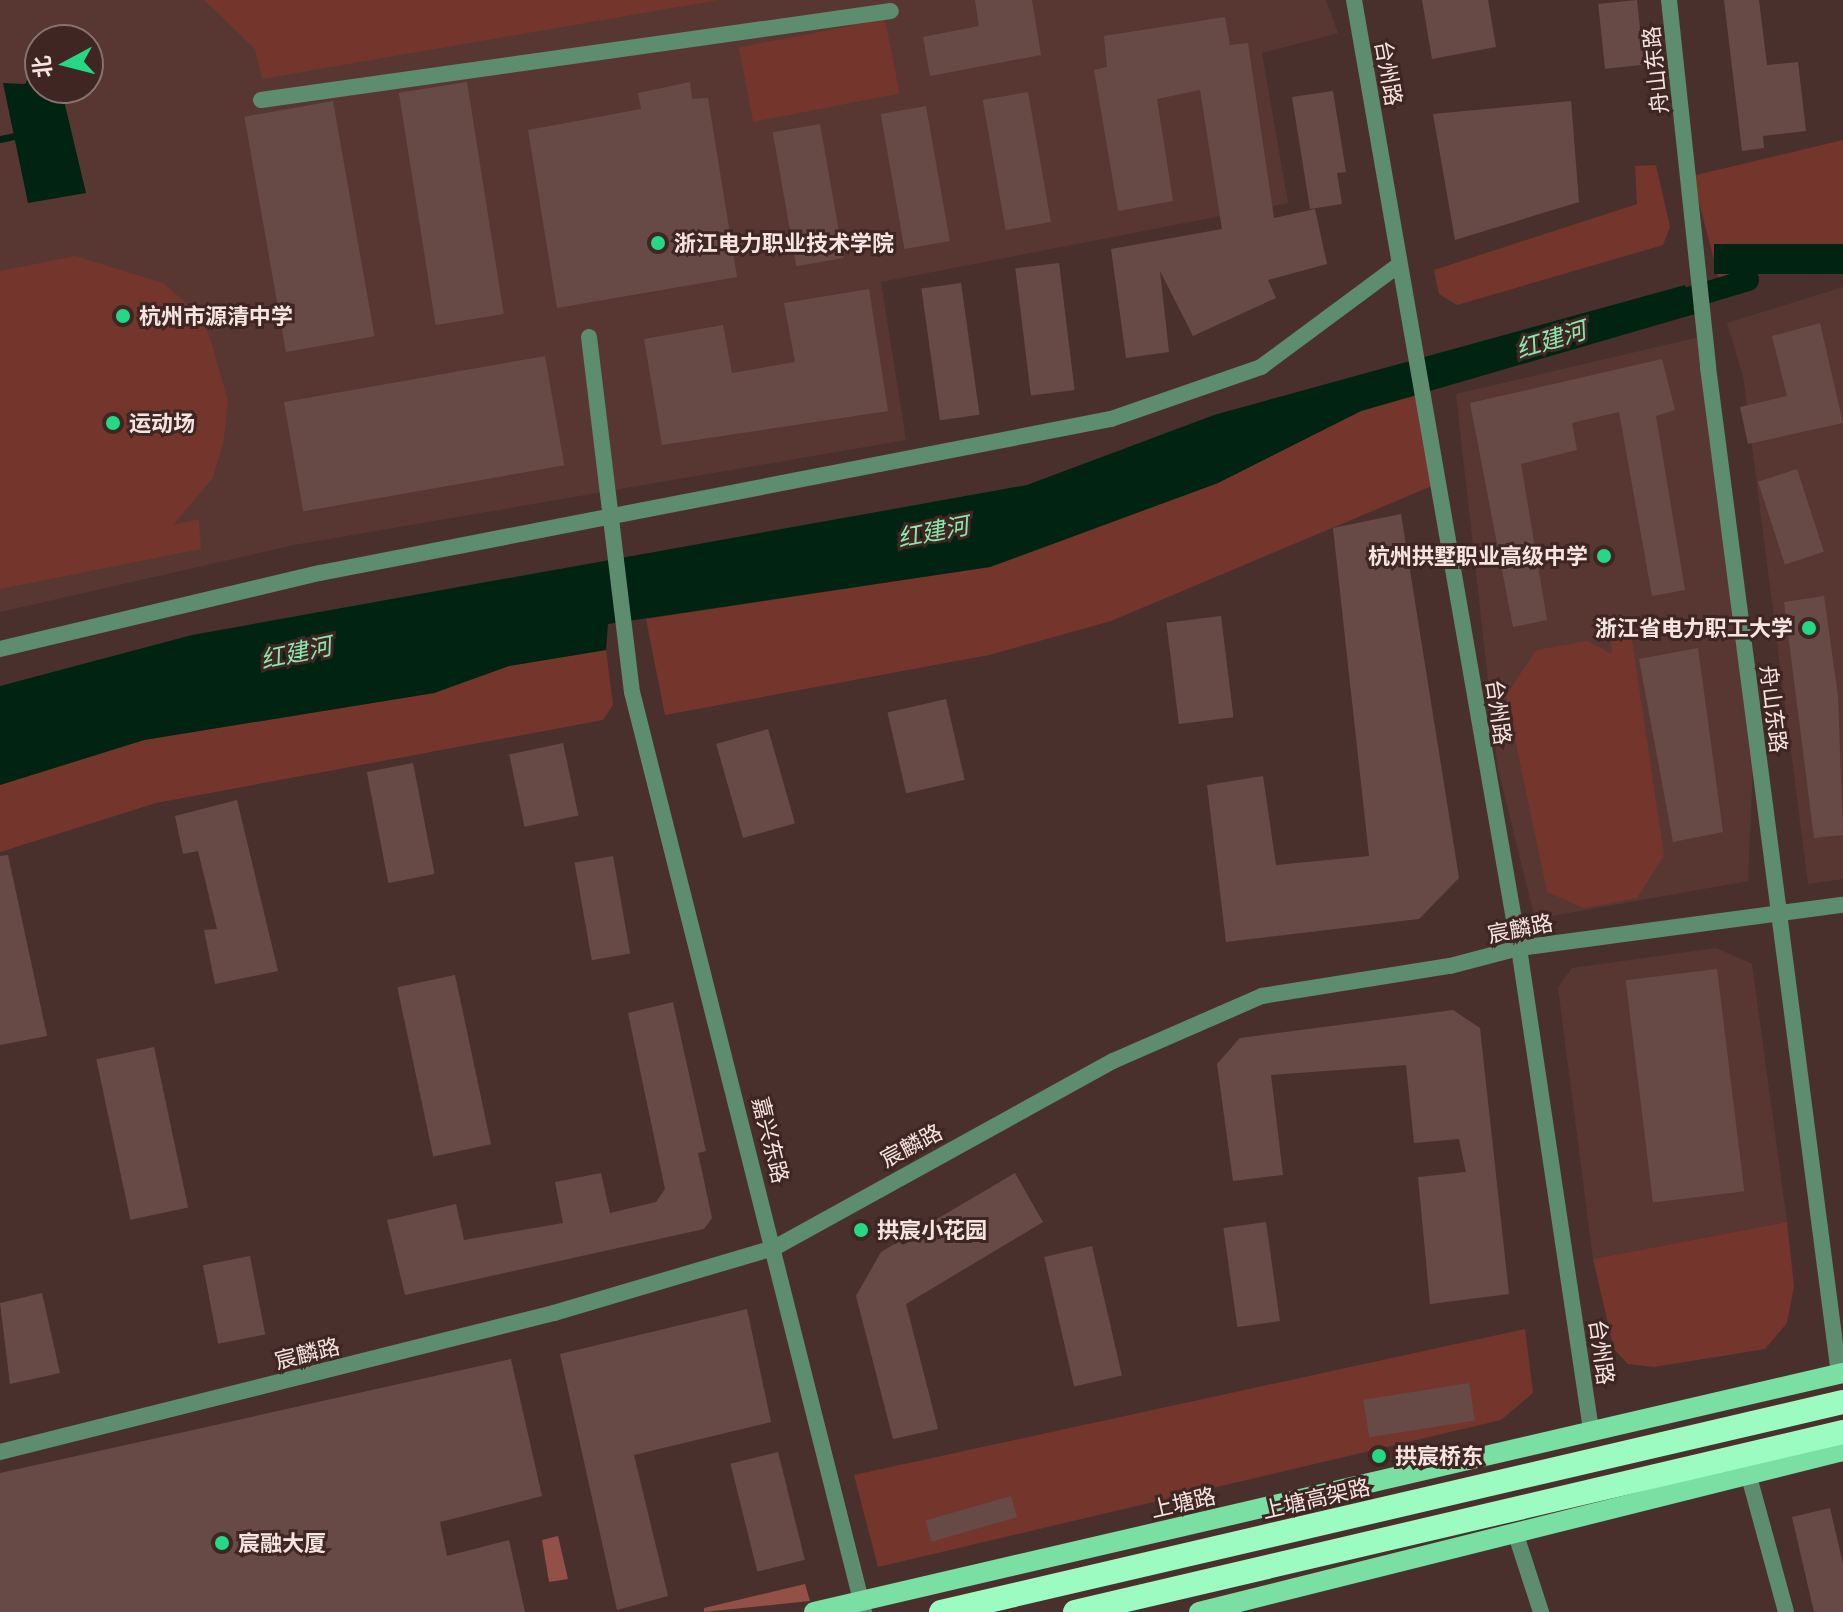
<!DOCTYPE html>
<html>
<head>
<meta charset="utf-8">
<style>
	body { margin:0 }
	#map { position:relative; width:1843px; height:1612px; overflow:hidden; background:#4a302c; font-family:"PT Serif","Noto Sans SC",serif }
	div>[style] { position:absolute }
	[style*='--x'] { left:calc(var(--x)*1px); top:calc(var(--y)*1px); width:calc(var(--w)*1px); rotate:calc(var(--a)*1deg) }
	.built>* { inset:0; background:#583732 }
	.green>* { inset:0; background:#74352c; transform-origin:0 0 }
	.forest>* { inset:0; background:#935046 }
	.water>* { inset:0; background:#002411; transform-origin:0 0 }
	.stream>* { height:7px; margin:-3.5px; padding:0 3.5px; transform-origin:3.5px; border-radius:3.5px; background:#002411 }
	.canal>* { height:22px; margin:-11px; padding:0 11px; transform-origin:11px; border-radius:11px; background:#002411 }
	.building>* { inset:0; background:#674a46; transform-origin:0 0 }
	.street>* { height:16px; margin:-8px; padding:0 8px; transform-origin:8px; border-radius:8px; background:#5d8c6f }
	.primary>* { height:20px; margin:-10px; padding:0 10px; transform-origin:10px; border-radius:10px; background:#79dfa3 }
	.highway>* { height:24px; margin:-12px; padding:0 12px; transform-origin:12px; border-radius:12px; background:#9bfbc1 }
	.dots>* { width:22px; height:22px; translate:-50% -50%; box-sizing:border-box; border:4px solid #3f2622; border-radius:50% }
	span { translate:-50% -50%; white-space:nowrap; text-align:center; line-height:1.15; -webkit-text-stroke:6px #3f2622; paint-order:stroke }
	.street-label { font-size:22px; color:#f5e4e1 }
	.poi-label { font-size:22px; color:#f5e4e1; font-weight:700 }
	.left { translate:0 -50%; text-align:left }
	.right { translate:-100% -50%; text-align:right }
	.water-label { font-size:24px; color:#89e8af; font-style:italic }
	.north { position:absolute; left:24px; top:24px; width:80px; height:80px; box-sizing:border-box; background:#3f2622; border:2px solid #88726e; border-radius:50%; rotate:263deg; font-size:22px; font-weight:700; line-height:32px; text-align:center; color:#f5e4e1 }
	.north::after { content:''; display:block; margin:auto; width:28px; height:36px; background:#25d886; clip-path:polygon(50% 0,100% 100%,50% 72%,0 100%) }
</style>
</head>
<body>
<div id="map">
	<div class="built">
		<i style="clip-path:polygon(evenodd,0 0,1326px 0,1338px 33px,1262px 53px,1288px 203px,881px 282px,906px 440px,294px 545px,0 612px,0 0,40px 40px,88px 40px,88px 88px,40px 88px,40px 40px)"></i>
		<i style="clip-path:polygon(1843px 287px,1843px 879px,1808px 884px,1743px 376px,1727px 323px)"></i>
		<i style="clip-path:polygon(1700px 337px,1755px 717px,1748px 881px,1535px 919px,1498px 769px,1456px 394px)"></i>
		<i style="clip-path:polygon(1716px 948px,1752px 964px,1787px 1222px,1593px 1259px,1558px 987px,1572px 968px)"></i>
	</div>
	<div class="green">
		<i style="clip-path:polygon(204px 0,718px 0,262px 79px,255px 49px)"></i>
		<i style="left:885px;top:19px;width:76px;height:149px;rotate:79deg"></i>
		<i style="clip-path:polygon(1843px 140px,1843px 244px,1719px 279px,1692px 176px)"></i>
		<i style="clip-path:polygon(1656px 165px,1670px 227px,1663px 245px,1457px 305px,1439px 294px,1434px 270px,1637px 204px,1635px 166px)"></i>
		<i style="clip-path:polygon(75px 256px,163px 283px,199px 314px,210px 338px,228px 401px,223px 445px,212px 479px,173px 525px,199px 519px,201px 549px,0 589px,0 271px)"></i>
		<i style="clip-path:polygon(1422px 394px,1439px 483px,1111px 621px,989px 655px,665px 715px,646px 619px,990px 567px,1218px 483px,1361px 411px)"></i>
		<i style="clip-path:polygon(1631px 633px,1664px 855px,1637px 898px,1584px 908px,1547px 892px,1506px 696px,1536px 650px,1587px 641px,1612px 654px,1610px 636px)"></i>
		<i style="clip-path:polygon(606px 650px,613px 705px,603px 720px,156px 803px,0 852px,0 785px,144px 740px,434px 693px,509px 666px)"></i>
		<i style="clip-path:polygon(1787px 1222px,1794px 1286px,1787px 1323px,1765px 1349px,1654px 1367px,1628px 1364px,1614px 1349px,1593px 1259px)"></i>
		<i style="clip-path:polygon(1525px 1329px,1533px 1393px,1501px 1420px,878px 1567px,854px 1475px)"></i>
	</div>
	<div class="forest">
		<i style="clip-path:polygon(558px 1536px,568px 1579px,549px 1582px,542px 1540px)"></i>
		<i style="clip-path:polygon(805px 1584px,810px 1601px,704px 1612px,704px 1608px)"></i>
	</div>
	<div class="water">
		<i style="clip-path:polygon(40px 57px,40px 88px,61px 88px,86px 193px,28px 203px,3px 83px,25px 84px)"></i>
		<i style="left:1843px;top:244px;width:30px;height:129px;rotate:90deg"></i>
		<i style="clip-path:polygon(1685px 285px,1695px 314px,1361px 411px,1218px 483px,990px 567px,608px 624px,606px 650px,509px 666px,434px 693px,144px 740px,0 785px,0 686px,192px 635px,1027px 485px,1214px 415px)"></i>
	</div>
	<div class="stream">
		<i style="--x:0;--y:139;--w:14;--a:-12"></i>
	</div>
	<div class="canal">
		<i style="--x:1662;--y:306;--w:90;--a:-16.8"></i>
	</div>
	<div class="building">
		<i style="clip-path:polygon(975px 0,1032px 0,1041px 55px,930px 76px,923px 37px,979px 26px)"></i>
		<i style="clip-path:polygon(1422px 0,1488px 0,1496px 47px,1432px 59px)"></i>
		<i style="left:1637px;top:0;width:65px;height:39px;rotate:84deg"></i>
		<i style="clip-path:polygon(1724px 0,1759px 0,1767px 65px,1798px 62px,1806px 131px,1763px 136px,1764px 148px,1742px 151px)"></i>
		<i style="clip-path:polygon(1225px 17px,1230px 45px,1248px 43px,1274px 218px,1315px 209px,1327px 264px,1268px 280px,1276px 298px,1193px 336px,1160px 271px,1169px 352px,1126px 358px,1111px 249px,1222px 229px,1200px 90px,1157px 99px,1173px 201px,1118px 211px,1094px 70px,1107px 67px,1104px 36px)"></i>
		<i style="left:467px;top:82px;width:235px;height:69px;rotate:81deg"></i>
		<i style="clip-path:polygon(690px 82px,692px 99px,708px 98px,737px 277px,557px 308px,528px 130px,641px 109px,638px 93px)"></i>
		<i style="clip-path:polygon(1333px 91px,1346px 172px,1337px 173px,1342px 204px,1310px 209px,1292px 97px)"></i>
		<i style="left:1028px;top:92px;width:132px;height:46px;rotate:80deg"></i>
		<i style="left:333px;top:101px;width:239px;height:90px;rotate:80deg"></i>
		<i style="clip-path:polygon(1571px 101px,1579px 202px,1455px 240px,1433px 114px)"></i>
		<i style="left:926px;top:106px;width:137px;height:46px;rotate:80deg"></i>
		<i style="left:820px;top:124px;width:136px;height:48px;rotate:80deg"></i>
		<i style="left:1059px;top:263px;width:128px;height:44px;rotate:83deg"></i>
		<i style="left:961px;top:283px;width:133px;height:40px;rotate:82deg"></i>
		<i style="clip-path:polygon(869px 289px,888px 411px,662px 445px,644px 339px,723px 325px,732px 373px,795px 362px,784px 303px)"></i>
		<i style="clip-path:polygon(1820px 323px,1843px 423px,1748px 444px,1740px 407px,1787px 396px,1772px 336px)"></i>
		<i style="left:545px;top:356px;width:111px;height:265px;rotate:80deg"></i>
		<i style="clip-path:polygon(1662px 359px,1675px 410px,1656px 416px,1685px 590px,1652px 596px,1619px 412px,1572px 423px,1577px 450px,1521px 464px,1547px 620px,1513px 627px,1470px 403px)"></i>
		<i style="left:1797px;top:469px;width:87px;height:41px;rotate:72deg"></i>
		<i style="clip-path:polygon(1401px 514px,1459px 878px,1419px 919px,1226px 942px,1207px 785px,1263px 776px,1276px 865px,1369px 856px,1333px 528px)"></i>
		<i style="clip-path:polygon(1824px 596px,1838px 696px,1843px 835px,1814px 838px,1784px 602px)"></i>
		<i style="left:1221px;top:616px;width:102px;height:55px;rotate:83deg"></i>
		<i style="clip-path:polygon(1698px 648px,1723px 832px,1673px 842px,1639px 659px)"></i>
		<i style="left:946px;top:699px;width:83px;height:60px;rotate:77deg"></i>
		<i style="left:768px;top:729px;width:98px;height:54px;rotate:74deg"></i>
		<i style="left:563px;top:743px;width:74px;height:55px;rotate:78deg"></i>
		<i style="left:413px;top:763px;width:113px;height:47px;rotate:79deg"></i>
		<i style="clip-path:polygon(237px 800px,278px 971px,215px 984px,204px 930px,217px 929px,198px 851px,183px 854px,175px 816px)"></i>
		<i style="clip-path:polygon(8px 855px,47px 1036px,0 1045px,0 856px)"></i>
		<i style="left:613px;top:856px;width:99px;height:39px;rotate:80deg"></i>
		<i style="left:1717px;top:969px;width:224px;height:92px;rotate:83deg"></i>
		<i style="left:455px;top:975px;width:173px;height:59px;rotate:78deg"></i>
		<i style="clip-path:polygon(673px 1002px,706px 1151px,698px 1153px,712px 1218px,704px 1229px,405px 1295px,387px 1220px,456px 1204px,464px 1240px,563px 1223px,555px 1182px,601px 1173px,610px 1213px,656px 1202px,665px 1189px,628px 1013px)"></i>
		<i style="clip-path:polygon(1453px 1010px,1480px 1028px,1509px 1294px,1430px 1304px,1418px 1177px,1466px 1172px,1459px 1139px,1414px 1143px,1406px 1065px,1271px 1075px,1283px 1175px,1233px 1181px,1217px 1064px,1240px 1038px)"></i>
		<i style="left:154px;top:1047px;width:164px;height:59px;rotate:78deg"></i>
		<i style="clip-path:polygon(1015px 1173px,1043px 1222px,906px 1304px,938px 1429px,893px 1439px,856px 1296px,881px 1252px)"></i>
		<i style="left:1266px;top:1222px;width:100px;height:43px;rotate:82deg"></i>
		<i style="left:1092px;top:1246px;width:133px;height:49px;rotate:77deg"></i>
		<i style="left:250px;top:1256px;width:80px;height:48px;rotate:79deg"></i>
		<i style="clip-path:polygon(42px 1293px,60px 1373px,10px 1384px,0 1303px)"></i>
		<i style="clip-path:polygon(747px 1309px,771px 1422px,634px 1455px,668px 1596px,617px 1610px,560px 1354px)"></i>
		<i style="clip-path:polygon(511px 1359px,542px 1496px,440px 1522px,447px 1556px,509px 1540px,525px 1612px,0 1612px,0 1473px)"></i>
		<i style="left:1469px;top:1383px;width:38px;height:107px;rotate:81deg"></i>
		<i style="left:778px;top:1452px;width:111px;height:49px;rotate:76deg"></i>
		<i style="left:1011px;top:1496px;width:22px;height:89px;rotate:74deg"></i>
		<i style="clip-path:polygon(1830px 1508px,1843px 1564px,1843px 1612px,1814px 1612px,1792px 1517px)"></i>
	</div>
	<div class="street">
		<i style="--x:1354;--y:0;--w:962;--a:80.13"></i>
		<i style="--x:1519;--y:948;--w:488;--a:81.5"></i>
		<i style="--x:1669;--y:0;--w:369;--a:83.9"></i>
		<i style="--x:1708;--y:367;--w:1015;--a:82.59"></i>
		<i style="--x:261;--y:100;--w:636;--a:-8.04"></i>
		<i style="--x:589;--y:337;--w:358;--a:83.1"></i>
		<i style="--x:632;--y:692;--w:949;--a:75.85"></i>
		<i style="--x:0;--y:649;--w:329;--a:-13.4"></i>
		<i style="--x:320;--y:573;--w:806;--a:-11.02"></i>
		<i style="--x:1111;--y:419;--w:159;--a:-19.1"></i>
		<i style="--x:1261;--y:367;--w:172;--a:-36.5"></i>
		<i style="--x:0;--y:1452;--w:571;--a:-14.08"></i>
		<i style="--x:554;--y:1313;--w:229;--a:-16.5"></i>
		<i style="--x:774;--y:1248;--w:387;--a:-28.9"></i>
		<i style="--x:1113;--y:1061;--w:163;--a:-23.6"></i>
		<i style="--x:1262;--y:996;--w:190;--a:-9.1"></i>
		<i style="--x:1450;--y:966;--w:71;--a:-14.6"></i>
		<i style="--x:1519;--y:948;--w:327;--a:-7.6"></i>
		<i style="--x:1748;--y:1473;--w:144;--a:74.7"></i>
		<i style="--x:1516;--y:1535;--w:81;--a:72"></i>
	</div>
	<div class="primary">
		<i style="--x:814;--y:1612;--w:1056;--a:-13.08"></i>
		<i style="--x:1199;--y:1612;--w:664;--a:-14.04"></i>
	</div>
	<div class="highway">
		<i style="--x:941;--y:1612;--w:926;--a:-13.11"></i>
		<i style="--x:1075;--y:1612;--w:789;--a:-13.19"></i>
	</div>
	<div class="dots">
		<i style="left:658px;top:243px;background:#25d886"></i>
		<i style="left:123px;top:316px;background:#25d886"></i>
		<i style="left:113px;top:423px;background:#25d886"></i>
		<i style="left:1604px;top:556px;background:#25d886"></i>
		<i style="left:1809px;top:628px;background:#25d886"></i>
		<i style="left:861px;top:1230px;background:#25d886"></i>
		<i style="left:1379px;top:1456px;background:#25d886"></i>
		<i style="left:222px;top:1543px;background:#25d886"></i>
	</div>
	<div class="street-label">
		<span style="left:1655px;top:70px;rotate:-96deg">舟山东路</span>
		<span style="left:1389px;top:73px;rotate:80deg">台州路</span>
		<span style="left:1774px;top:709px;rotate:83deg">舟山东路</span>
		<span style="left:1499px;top:712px;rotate:82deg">台州路</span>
		<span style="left:1520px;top:928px;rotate:-11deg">宸麟路</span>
		<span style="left:771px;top:1140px;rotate:76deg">嘉兴东路</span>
		<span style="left:911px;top:1145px;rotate:-28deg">宸麟路</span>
		<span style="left:1602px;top:1352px;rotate:82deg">台州路</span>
		<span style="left:307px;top:1353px;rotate:-14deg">宸麟路</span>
		<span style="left:1316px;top:1498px;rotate:-13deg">上塘高架路</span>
		<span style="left:1183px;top:1502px;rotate:-13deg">上塘路</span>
	</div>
	<div class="poi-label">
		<span class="left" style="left:674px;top:243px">浙江电力职业技术学院</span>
		<span class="left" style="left:139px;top:316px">杭州市源清中学</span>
		<span class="left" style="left:129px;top:423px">运动场</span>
		<span class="right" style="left:1588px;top:556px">杭州拱墅职业高级中学</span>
		<span class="right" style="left:1793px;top:628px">浙江省电力职工大学</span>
		<span class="left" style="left:877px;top:1230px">拱宸小花园</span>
		<span class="left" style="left:1395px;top:1456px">拱宸桥东</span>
		<span class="left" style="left:238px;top:1543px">宸融大厦</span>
	</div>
	<div class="water-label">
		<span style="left:1551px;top:340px;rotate:-17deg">红建河</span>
		<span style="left:933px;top:532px;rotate:-11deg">红建河</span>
		<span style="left:296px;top:653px;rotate:-12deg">红建河</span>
	</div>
	<div class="north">北</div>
</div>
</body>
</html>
